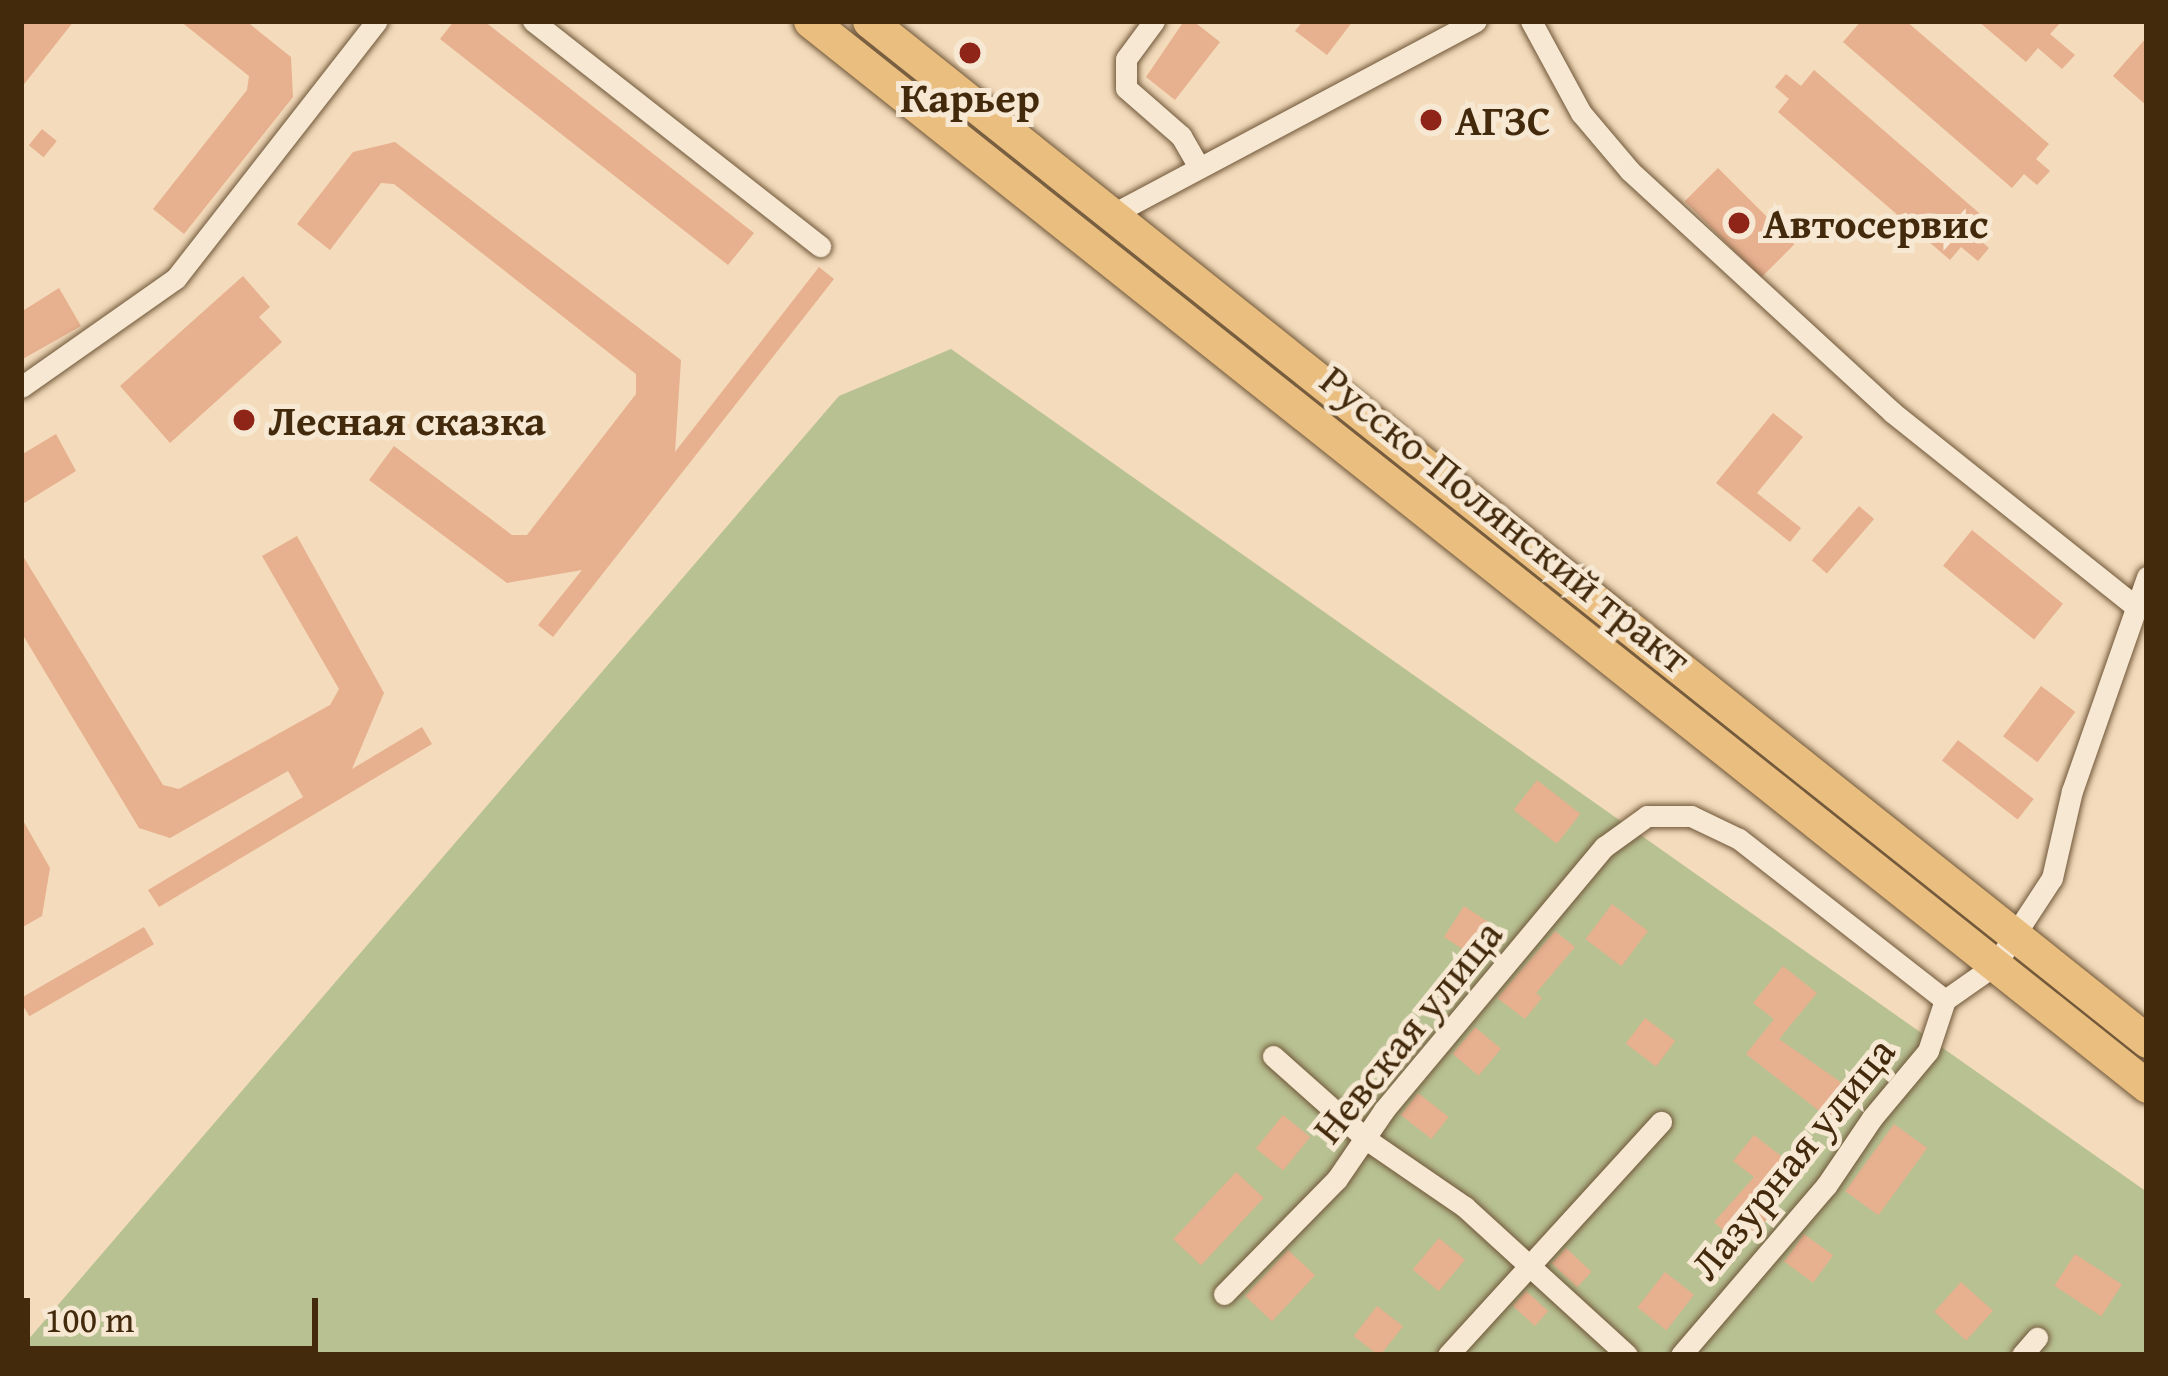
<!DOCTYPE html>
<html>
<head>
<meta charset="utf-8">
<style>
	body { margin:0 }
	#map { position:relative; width:2168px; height:1376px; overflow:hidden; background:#f3dbbb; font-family:"Gentium Book Plus",serif }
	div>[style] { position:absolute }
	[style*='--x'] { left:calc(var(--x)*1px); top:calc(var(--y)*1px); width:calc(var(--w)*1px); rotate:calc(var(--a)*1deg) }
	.green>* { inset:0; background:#b8c192 }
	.building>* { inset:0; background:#e7b08f; transform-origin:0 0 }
	.roads { filter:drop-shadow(0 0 3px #6f5638) drop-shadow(0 0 3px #6f5638) }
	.street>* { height:21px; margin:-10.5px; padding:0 10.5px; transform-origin:10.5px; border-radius:10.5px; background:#f7e8d3 }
	.primary>* { height:33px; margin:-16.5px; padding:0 16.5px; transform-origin:16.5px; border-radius:16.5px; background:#eabe7e }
	.dots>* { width:33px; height:33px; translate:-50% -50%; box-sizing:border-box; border:6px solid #f7e8d3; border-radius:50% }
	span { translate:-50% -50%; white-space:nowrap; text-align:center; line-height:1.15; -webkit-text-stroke:10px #f7e8d3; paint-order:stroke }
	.poi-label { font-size:42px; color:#432a0c; font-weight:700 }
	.left { translate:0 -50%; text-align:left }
	.street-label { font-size:42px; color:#432a0c }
	.frame { position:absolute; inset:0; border:24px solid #432a0c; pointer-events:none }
	.scale { position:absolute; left:24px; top:1298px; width:294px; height:54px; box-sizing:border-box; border:6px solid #432a0c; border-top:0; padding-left:15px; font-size:36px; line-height:42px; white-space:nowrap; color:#432a0c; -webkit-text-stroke:9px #f7e8d3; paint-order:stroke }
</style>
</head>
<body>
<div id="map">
	<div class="green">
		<i style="clip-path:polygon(951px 349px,2147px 1192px,2147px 1355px,21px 1355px,21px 1348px,839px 396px)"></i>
	</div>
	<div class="building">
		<i style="clip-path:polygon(21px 21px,74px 21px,21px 88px)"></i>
		<i style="clip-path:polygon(180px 21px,246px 21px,291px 57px,293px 97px,184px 234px,153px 209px,247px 90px,249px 76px)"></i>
		<i style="clip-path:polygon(454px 21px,484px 21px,754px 233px,728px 265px,440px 39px)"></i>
		<i style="clip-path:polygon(1184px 21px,1193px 21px,1220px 42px,1175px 100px,1146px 77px)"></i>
		<i style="clip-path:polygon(1303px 21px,1353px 21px,1327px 55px,1295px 31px)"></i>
		<i style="clip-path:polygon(1861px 21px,1906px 21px,2049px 144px,2036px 159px,2050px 171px,2037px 185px,2024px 174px,2012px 188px,1843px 42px)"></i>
		<i style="clip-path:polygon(1978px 21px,2062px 21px,2050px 34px,2075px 55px,2062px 69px,2038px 48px,2026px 62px)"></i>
		<i style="clip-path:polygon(2147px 37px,2147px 106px,2113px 76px)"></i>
		<i style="clip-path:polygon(1814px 70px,1986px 219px,1973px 234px,1989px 248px,1978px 261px,1961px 247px,1950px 260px,1778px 112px,1789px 99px,1775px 87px,1786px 74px,1801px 86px)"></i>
		<i style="left:42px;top:129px;width:19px;height:21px;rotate:39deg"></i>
		<i style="clip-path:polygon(395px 142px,681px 360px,675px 452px,819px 267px,834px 279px,553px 637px,538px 625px,582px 570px,507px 583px,369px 480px,394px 446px,512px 535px,527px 535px,636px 394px,636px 374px,394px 184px,381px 183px,330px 250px,297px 224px,353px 152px)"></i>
		<i style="left:1718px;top:168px;width:108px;height:47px;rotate:45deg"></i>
		<i style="clip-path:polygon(243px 276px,270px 307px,259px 317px,282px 342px,170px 443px,120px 386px)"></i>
		<i style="clip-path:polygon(59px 288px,81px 326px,21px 360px,21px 312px)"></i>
		<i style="clip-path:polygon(1773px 413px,1803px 437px,1757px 493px,1801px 528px,1790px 542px,1716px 483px)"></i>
		<i style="clip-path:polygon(56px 434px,76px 471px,21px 505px,21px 455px)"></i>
		<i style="left:1859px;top:506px;width:20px;height:72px;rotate:41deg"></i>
		<i style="left:1972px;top:530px;width:117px;height:46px;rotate:39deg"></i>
		<i style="clip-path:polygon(297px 536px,384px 693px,352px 769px,422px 727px,432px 744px,159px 907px,148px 890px,303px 797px,288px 771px,170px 838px,139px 828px,21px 632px,21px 553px,163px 785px,179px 789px,330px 705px,339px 689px,262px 556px)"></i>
		<i style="left:2041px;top:686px;width:43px;height:63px;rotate:37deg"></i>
		<i style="left:1958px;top:740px;width:96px;height:26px;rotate:38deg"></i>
		<i style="left:1537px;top:780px;width:55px;height:38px;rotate:38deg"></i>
		<i style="clip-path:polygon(21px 817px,50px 868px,42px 916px,21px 928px)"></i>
		<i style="left:1612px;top:904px;width:45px;height:44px;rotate:37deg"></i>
		<i style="left:1464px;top:906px;width:38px;height:37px;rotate:33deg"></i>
		<i style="left:144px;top:927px;width:20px;height:144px;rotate:60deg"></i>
		<i style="clip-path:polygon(1555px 931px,1575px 947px,1536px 993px,1542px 998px,1525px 1019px,1497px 998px)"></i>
		<i style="clip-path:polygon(1783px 966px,1817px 993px,1779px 1039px,1855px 1092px,1832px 1121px,1746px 1054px,1774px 1019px,1753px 1003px)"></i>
		<i style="left:1645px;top:1018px;width:38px;height:32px;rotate:37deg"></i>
		<i style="left:1475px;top:1027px;width:34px;height:35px;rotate:40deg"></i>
		<i style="left:1418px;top:1093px;width:39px;height:28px;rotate:38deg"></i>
		<i style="left:1283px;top:1115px;width:35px;height:43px;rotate:39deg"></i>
		<i style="left:1894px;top:1124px;width:41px;height:83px;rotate:36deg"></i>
		<i style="clip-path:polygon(1754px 1135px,1785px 1159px,1753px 1201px,1770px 1216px,1742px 1247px,1714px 1222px,1754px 1177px,1733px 1161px)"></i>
		<i style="left:1236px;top:1172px;width:38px;height:92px;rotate:43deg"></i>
		<i style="left:1804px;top:1234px;width:36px;height:34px;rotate:36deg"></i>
		<i style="left:1439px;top:1238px;width:34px;height:41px;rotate:40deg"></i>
		<i style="left:1566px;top:1248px;width:35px;height:21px;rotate:43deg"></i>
		<i style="left:1288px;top:1250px;width:37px;height:63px;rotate:43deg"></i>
		<i style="left:2075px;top:1254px;width:56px;height:38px;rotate:33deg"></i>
		<i style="left:1665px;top:1272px;width:37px;height:45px;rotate:38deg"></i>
		<i style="left:1961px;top:1282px;width:43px;height:40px;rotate:42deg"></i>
		<i style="left:1526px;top:1291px;width:30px;height:20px;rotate:42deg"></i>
		<i style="left:1377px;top:1306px;width:33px;height:38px;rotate:38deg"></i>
	</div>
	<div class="roads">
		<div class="street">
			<i style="--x:533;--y:21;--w:365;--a:38.1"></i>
			<i style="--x:1154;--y:21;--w:47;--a:126.4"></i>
			<i style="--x:1126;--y:59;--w:29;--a:90"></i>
			<i style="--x:1126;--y:88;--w:73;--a:41.1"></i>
			<i style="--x:1181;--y:136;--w:34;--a:60"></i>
			<i style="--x:1531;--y:21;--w:105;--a:61.5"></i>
			<i style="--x:1581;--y:113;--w:76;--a:49.8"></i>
			<i style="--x:1630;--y:171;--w:356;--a:42.6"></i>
			<i style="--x:1892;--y:412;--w:312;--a:38.6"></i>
			<i style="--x:1111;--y:215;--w:413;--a:-28"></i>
			<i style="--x:21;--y:387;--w:189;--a:-35.1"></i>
			<i style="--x:176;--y:278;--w:326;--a:-52"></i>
			<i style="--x:1945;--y:1000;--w:61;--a:-35"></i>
			<i style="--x:1995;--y:965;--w:104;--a:-56.8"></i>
			<i style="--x:2052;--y:878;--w:89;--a:-77.1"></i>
			<i style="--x:2072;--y:791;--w:227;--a:-70.7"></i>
			<i style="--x:1273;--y:1056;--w:125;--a:41.7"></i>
			<i style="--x:1366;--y:1139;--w:120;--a:34.5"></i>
			<i style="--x:1465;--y:1207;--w:219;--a:42.4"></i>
			<i style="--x:1224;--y:1294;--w:161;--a:-45.5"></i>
			<i style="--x:1337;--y:1179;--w:83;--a:-55.7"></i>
			<i style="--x:1384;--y:1110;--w:343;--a:-50.1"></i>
			<i style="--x:1604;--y:847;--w:53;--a:-35.8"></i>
			<i style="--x:1647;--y:816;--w:44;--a:0"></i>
			<i style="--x:1691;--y:816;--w:53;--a:25.6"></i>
			<i style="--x:1739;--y:839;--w:261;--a:38"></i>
			<i style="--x:1448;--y:1355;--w:316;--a:-47.6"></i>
			<i style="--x:1681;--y:1355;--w:223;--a:-49.4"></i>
			<i style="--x:1826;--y:1186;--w:82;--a:-55.9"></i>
			<i style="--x:1872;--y:1118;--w:87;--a:-50.1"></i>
			<i style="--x:1928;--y:1051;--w:54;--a:-71.6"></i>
			<i style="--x:2022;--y:1355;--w:23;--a:-49"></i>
		</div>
		<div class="primary">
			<i style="--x:810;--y:21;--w:1709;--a:38.54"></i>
			<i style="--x:869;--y:21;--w:1635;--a:38.59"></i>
		</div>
	</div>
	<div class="dots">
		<i style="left:970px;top:53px;background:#8f2418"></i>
		<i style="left:1431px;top:120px;background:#8f2418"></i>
		<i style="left:1739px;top:223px;background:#8f2418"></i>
		<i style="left:244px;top:420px;background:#8f2418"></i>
	</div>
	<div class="poi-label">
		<span style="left:970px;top:97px">Карьер</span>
		<span class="left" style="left:1455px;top:120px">АГЗС</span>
		<span class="left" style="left:1763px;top:223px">Автосервис</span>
		<span class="left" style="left:268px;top:420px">Лесная сказка</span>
	</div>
	<div class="street-label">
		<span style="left:1506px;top:519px;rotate:39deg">Русско-Полянский тракт</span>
		<span style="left:1407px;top:1031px;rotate:-51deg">Невская улица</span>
		<span style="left:1792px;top:1158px;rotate:-51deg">Лазурная улица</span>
	</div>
	<div class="frame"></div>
	<div class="scale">100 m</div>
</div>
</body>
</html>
